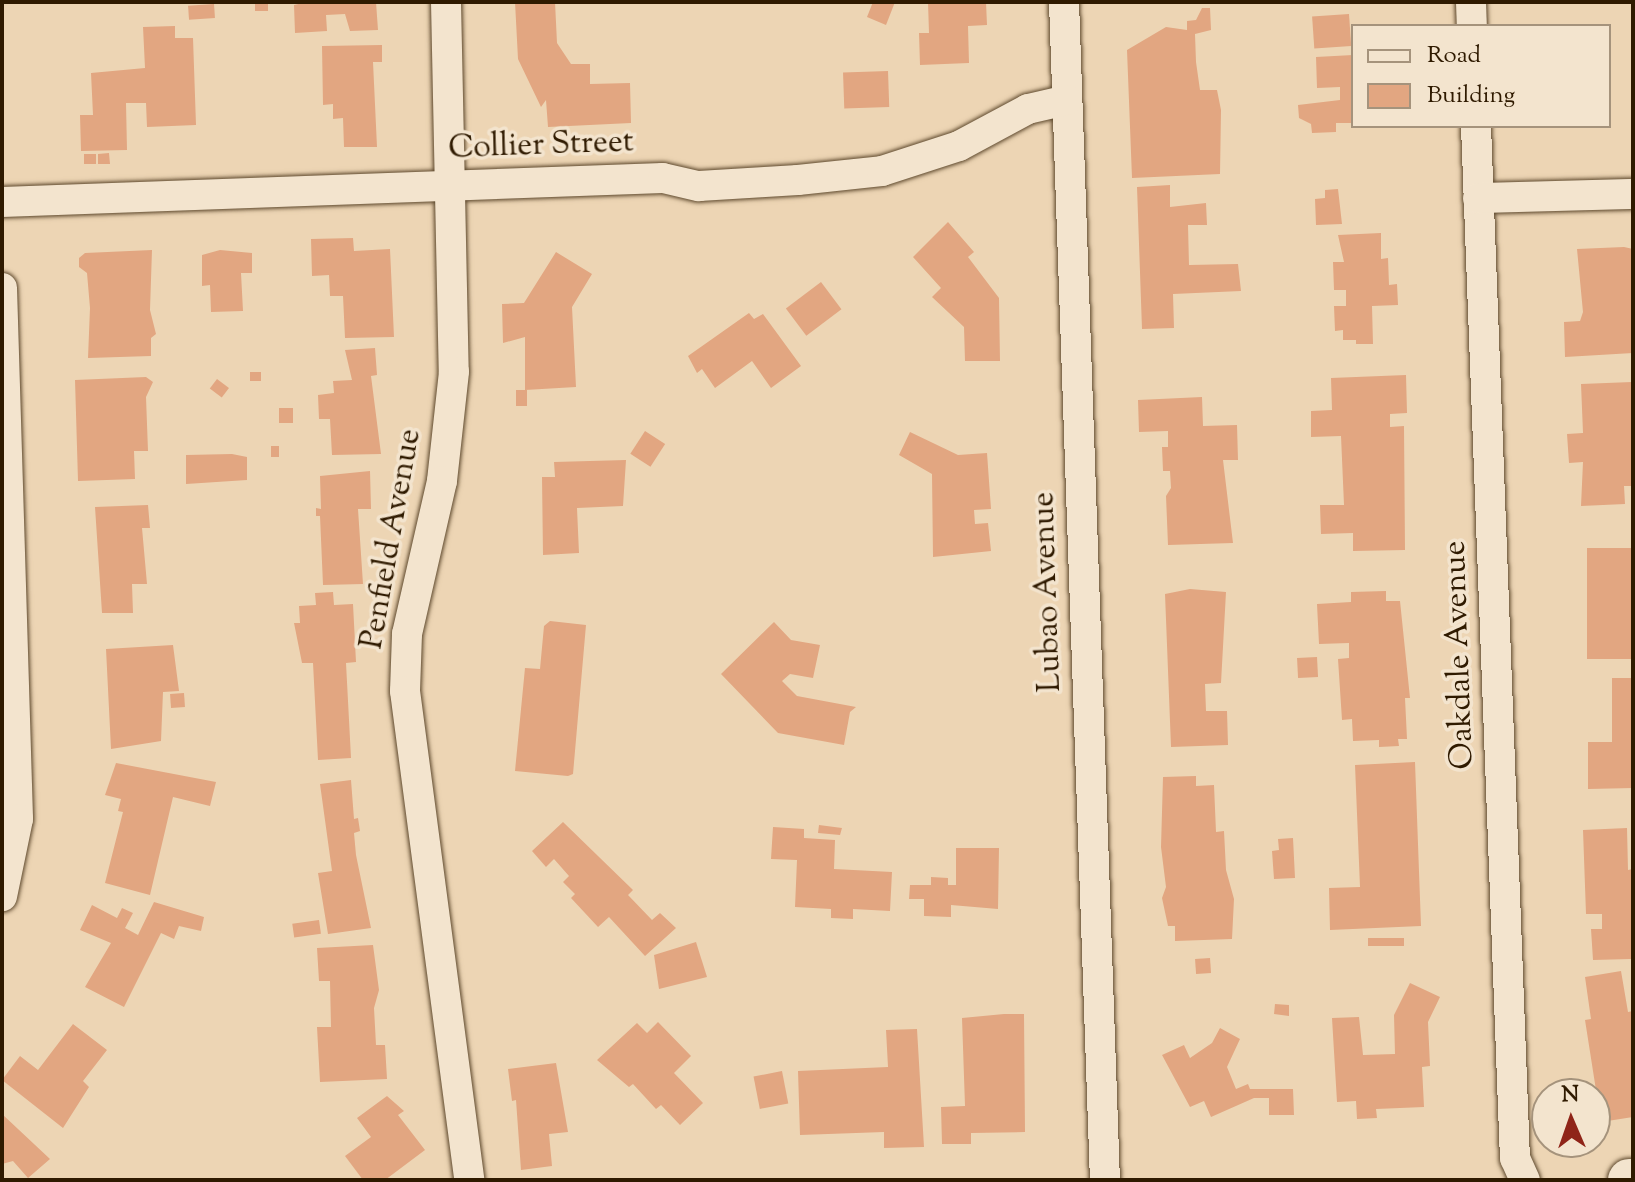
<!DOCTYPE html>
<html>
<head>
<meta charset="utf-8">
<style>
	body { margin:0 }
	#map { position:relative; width:1635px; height:1182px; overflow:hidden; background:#edd5b4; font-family:"Sorts Mill Goudy",serif }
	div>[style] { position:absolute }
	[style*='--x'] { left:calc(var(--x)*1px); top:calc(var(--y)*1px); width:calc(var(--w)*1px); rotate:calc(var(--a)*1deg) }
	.building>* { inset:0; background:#e2a681; transform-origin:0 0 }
	.roads { filter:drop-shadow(0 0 2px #5e492d) drop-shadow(0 0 2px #5e492d) }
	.minor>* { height:30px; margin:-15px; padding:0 15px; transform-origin:15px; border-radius:15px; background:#f3e4ce }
	.secondary>* { height:42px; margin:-21px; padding:0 21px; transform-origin:21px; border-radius:21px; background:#f3e4ce }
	span { translate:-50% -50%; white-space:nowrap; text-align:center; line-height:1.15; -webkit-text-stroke:7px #f3e4ce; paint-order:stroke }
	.street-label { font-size:32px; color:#2f1a00 }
	.frame { position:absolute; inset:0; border:4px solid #2f1a00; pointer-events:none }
	.legend { position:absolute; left:1351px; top:24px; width:260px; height:104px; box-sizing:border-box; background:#f3e4ce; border:2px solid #a5937c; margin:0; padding:10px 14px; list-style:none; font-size:24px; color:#2f1a00 }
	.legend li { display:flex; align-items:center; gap:16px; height:40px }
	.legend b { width:40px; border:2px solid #a5937c }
	.north { position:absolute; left:1531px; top:1078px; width:80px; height:80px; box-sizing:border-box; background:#f3e4ce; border:2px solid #a5937c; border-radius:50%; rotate:358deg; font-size:22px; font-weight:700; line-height:32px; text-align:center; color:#2f1a00 }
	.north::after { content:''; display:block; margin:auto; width:28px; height:36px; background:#8f2418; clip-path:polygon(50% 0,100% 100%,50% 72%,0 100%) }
</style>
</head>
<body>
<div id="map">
	<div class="building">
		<i style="left:255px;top:2px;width:13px;height:9px"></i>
		<i style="clip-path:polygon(307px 2px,376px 2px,378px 30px,350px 31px,345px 14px,326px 15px,327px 31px,295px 33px,294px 5px)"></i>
		<i style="clip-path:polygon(515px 2px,555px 2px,557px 43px,571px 64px,590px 64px,590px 84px,630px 83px,631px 123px,548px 127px,546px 100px,541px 107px,518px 59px)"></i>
		<i style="clip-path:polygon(873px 2px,895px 2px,886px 25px,867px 17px)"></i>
		<i style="clip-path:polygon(928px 2px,986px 2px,987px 25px,968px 26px,969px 63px,920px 65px,919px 33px,929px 33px)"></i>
		<i style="left:214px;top:4px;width:14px;height:26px;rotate:86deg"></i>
		<i style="clip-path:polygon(1202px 8px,1210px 8px,1211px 30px,1195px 34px,1196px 62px,1200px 90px,1217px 90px,1221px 110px,1220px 174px,1132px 178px,1127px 50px,1166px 27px,1187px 30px,1187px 21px,1196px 20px)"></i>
		<i style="left:1349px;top:14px;width:32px;height:37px;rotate:86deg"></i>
		<i style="clip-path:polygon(175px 26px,175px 38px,193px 38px,196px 125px,147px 127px,146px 103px,126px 103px,127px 150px,81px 151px,80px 115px,93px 115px,91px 73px,145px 68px,143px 27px)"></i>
		<i style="clip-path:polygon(382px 45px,382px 62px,373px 62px,377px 147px,344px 147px,343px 118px,333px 119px,333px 104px,323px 105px,322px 46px)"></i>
		<i style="clip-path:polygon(1353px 55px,1353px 123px,1336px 123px,1336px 132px,1312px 133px,1311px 124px,1299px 118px,1298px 105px,1340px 100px,1340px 87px,1317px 88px,1316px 57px)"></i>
		<i style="left:888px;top:71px;width:36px;height:45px;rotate:88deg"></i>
		<i style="clip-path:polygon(109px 153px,110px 164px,98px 164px,98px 154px)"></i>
		<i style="left:84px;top:154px;width:12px;height:10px"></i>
		<i style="clip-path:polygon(1170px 185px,1170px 207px,1206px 203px,1207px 225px,1188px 225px,1189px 265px,1238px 264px,1241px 291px,1173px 294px,1174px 328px,1142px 329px,1137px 187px)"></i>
		<i style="clip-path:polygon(1338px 189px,1342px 224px,1316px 225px,1315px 199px,1325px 198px,1325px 190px)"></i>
		<i style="clip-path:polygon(948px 222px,974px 252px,968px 257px,999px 298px,1000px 361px,965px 361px,964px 327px,932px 297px,941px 288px,913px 257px)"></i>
		<i style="clip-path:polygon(1381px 233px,1381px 259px,1388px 258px,1389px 285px,1397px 284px,1398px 305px,1372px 306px,1373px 344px,1356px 344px,1356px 340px,1343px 340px,1343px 330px,1335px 331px,1334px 306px,1346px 306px,1346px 290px,1334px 290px,1333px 262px,1344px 262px,1338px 235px)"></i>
		<i style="clip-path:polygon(353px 238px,354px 251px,390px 249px,394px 337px,345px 338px,343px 296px,330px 296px,329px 275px,312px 276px,311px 239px)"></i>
		<i style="clip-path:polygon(1624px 247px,1633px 249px,1633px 353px,1565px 357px,1564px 322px,1580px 321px,1583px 312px,1577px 249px)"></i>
		<i style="clip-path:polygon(152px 250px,150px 310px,156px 334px,151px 338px,151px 356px,88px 358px,90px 308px,87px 273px,79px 267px,79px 258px,85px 253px)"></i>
		<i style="clip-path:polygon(220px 250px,252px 253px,252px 273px,241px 273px,243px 311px,211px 312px,210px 285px,202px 286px,202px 255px)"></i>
		<i style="clip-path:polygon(556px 252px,592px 274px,572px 307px,576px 387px,525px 390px,525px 337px,503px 343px,502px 304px,524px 303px)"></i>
		<i style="left:821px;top:282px;width:34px;height:44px;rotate:53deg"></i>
		<i style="clip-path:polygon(749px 313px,754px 319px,763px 314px,801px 366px,771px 388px,752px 361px,715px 388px,702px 369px,697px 373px,688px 356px)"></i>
		<i style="clip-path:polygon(375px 348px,377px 375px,371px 376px,381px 454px,332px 455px,330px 419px,319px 419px,318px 395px,334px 393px,333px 381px,352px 380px,345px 350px)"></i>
		<i style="left:250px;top:372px;width:11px;height:9px"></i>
		<i style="clip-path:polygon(1406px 375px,1407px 413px,1390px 414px,1390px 427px,1404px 426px,1405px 550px,1353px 551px,1353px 533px,1321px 534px,1320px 505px,1344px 505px,1341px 436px,1311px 437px,1311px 411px,1332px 410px,1331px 378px)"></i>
		<i style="clip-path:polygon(146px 377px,153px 382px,146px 397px,148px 451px,134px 451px,135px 479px,78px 481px,75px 380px)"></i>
		<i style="left:217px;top:379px;width:15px;height:12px;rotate:37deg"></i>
		<i style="clip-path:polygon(1632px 382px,1633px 486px,1624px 486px,1625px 504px,1581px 506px,1583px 462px,1569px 463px,1567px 434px,1583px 433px,1581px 384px)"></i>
		<i style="left:516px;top:390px;width:11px;height:16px"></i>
		<i style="clip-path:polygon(1202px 397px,1203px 426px,1237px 425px,1238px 460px,1223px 460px,1233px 543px,1168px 545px,1166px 496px,1171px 488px,1170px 471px,1163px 471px,1162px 447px,1168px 447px,1168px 431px,1139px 432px,1138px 400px)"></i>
		<i style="left:279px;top:408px;width:14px;height:15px"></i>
		<i style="left:645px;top:431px;width:24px;height:27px;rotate:33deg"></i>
		<i style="clip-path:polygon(910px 432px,958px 455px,987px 453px,991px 509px,974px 510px,975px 524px,988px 523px,991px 551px,933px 557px,932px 474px,899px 455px)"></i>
		<i style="left:271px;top:446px;width:8px;height:11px"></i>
		<i style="clip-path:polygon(232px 454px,247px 457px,247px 480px,186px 484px,186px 455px)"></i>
		<i style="clip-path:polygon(626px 460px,623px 506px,577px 508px,579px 553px,543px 555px,542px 477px,555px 477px,554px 462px)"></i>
		<i style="clip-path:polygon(370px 471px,371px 509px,358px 509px,363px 584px,323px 585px,320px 516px,316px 516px,316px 508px,321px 509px,320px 476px)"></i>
		<i style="clip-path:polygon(148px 505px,150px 528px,142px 528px,147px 584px,132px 584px,133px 613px,102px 613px,95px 507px)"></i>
		<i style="left:1633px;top:548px;width:111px;height:46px;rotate:90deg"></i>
		<i style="clip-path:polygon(1190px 589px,1226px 592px,1221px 683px,1205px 684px,1206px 711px,1227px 711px,1228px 745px,1171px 747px,1165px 594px)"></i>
		<i style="clip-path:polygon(1386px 591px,1386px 601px,1400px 601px,1410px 698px,1405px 698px,1407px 739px,1398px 739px,1399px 746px,1379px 747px,1379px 740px,1353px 741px,1352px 719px,1342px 720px,1338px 659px,1349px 658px,1349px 643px,1319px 644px,1317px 604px,1351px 602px,1351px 592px)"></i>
		<i style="clip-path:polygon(333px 592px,334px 605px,353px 604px,356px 662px,346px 663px,351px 758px,318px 760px,313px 663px,302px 663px,294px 623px,300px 623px,299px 606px,316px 605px,315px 593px)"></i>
		<i style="clip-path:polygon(550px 621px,586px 625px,573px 774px,568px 776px,515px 771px,525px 668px,540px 669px,544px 626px)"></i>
		<i style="clip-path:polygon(774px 622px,791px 640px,820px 645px,813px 678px,790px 674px,782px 681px,797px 696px,856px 707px,850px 712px,844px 745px,778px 733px,721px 674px)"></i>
		<i style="clip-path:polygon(173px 645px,179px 691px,163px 692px,161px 741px,111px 749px,106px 649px)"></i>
		<i style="left:1317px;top:657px;width:20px;height:20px;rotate:87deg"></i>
		<i style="clip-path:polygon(1612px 678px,1633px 678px,1633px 788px,1588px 789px,1588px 742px,1612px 742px)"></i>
		<i style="left:184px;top:693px;width:14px;height:14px;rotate:86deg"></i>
		<i style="clip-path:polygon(1415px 762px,1421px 926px,1330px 930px,1329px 888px,1360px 887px,1355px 765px)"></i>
		<i style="clip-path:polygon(116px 763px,216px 782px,210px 806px,173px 797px,150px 895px,105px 883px,123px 812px,118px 811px,121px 799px,105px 795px)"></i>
		<i style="clip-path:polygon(1196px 776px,1196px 786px,1214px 785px,1216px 832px,1224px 831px,1226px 870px,1234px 899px,1232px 939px,1175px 941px,1175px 926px,1168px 926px,1162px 898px,1166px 887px,1161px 847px,1163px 777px)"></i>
		<i style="clip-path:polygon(351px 780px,354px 819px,358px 818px,360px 831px,354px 833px,356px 855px,371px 928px,328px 934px,318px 873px,332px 871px,320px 784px)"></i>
		<i style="clip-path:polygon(563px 822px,633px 890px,628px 895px,652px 920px,660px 913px,676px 928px,645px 956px,609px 917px,598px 927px,571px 898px,575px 894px,563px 882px,569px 876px,554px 859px,546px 867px,532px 851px)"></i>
		<i style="clip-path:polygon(819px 825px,842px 828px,840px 835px,818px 833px)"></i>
		<i style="clip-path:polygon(773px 827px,804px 829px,804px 838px,835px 840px,834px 869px,892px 872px,890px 911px,853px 909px,853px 919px,831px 918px,831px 909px,795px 907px,797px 860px,771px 859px)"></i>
		<i style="clip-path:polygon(1627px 828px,1628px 870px,1633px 869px,1631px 959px,1593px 960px,1591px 929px,1602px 929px,1602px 914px,1586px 914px,1583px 830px)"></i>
		<i style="clip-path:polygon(1293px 838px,1295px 878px,1274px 879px,1272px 851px,1279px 850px,1278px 839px)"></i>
		<i style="clip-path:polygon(956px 848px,999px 848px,998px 909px,951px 905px,951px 917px,924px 916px,924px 899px,909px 899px,910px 885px,931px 885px,931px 877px,948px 878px,948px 885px,956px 885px)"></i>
		<i style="clip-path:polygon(154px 902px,204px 917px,201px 931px,179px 926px,174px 939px,161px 933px,124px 1007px,85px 987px,111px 943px,80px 930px,92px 905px,117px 918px,122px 908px,133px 913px,125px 928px,138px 935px)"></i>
		<i style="left:319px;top:920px;width:14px;height:27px;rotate:82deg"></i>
		<i style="left:1404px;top:938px;width:8px;height:36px;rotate:90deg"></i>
		<i style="clip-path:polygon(696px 942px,707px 977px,659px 989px,654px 955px)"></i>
		<i style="clip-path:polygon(373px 945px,379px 990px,374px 1008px,376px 1045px,385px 1045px,387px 1079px,320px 1082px,317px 1027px,331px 1027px,330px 981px,319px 981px,317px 948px)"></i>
		<i style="left:1210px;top:958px;width:15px;height:15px;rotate:86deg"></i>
		<i style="clip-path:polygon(1621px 971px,1628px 1012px,1633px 1011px,1633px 1117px,1601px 1122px,1585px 1020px,1591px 1019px,1585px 977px)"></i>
		<i style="clip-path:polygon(1410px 983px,1440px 997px,1428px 1022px,1430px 1066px,1422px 1067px,1424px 1107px,1376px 1109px,1377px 1118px,1357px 1119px,1356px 1101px,1337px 1102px,1332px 1018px,1359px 1017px,1363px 1055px,1395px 1054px,1394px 1015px)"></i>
		<i style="clip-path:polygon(1275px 1004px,1289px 1005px,1289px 1016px,1274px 1014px)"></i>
		<i style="clip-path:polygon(1004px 1014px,1024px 1014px,1025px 1132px,971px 1133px,971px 1144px,942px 1144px,941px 1107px,965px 1106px,962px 1018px)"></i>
		<i style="clip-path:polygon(658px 1022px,691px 1056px,674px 1073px,703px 1103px,680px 1125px,661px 1105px,656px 1109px,633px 1084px,629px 1087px,597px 1060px,637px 1023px,647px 1033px)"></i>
		<i style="clip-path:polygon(73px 1024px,107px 1050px,83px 1081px,89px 1087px,63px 1128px,2px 1080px,20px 1056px,38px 1070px)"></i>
		<i style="clip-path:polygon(1220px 1028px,1240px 1039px,1227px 1067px,1236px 1089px,1248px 1084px,1250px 1089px,1293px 1089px,1294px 1115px,1269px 1115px,1269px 1098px,1254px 1098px,1211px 1117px,1204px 1101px,1190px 1107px,1162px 1055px,1184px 1045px,1190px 1058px,1212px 1043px)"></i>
		<i style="clip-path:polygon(917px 1029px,924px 1147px,884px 1148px,884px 1132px,800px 1135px,798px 1071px,888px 1067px,886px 1030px)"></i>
		<i style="clip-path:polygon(556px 1063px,568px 1132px,549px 1134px,552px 1166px,521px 1170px,516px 1100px,512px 1101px,508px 1069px)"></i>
		<i style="left:782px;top:1071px;width:33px;height:29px;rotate:79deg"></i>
		<i style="clip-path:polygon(387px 1096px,404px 1111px,398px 1115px,425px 1150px,385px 1180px,363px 1180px,345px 1156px,371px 1137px,357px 1118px)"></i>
		<i style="clip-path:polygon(2px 1114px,50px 1159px,28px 1178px,13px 1161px,2px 1164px)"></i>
	</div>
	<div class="roads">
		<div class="minor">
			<i style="--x:446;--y:2;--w:370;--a:88.8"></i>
			<i style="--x:454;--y:372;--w:110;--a:96.3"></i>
			<i style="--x:442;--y:481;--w:157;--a:102.9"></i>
			<i style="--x:407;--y:634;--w:57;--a:92"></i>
			<i style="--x:405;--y:691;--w:493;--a:82.5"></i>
			<i style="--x:1064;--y:2;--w:1179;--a:88.01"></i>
			<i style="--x:1471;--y:2;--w:24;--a:88"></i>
			<i style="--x:1476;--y:126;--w:1033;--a:87.84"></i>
			<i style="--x:1515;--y:1158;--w:24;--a:66"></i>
			<i style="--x:1478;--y:198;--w:155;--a:-1.5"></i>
			<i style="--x:2;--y:202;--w:661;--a:-2.08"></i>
			<i style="--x:663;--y:178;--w:37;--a:13"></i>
			<i style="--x:699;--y:186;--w:99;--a:-3.5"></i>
			<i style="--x:798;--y:180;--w:84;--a:-6.1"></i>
			<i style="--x:882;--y:171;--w:81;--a:-18"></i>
			<i style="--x:959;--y:146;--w:78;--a:-28.2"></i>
			<i style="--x:1028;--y:109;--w:40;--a:-13"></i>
			<i style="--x:2;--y:288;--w:531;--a:88.27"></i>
			<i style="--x:18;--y:819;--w:79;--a:101.7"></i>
		</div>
		<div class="secondary">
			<i style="--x:1629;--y:1180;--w:4;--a:0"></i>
		</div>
	</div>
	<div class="street-label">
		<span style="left:541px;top:146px;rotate:-2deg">Collier Street</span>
		<span style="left:392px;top:539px;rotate:-80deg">Penfield Avenue</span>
		<span style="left:1048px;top:592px;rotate:-92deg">Lubao Avenue</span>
		<span style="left:1460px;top:655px;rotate:-92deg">Oakdale Avenue</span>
	</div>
	<div class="frame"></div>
	<ul class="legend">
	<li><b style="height:10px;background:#f3e4ce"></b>Road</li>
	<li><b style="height:22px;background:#e2a681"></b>Building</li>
	</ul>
	<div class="north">N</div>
</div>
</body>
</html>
